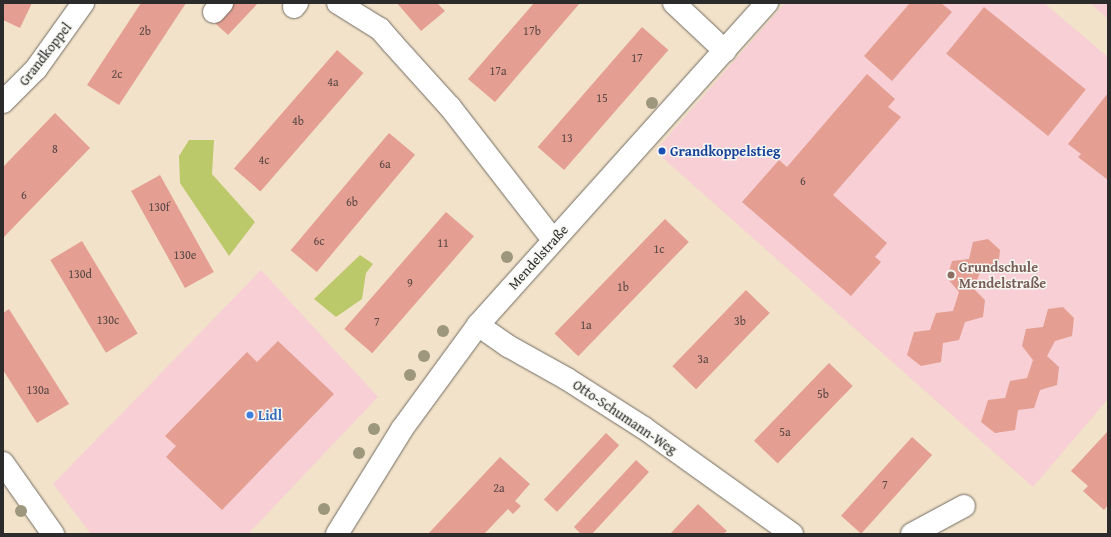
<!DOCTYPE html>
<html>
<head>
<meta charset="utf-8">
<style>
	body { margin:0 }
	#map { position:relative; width:1111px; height:537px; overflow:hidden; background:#f2e2c9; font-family:"Gentium Book Plus",serif }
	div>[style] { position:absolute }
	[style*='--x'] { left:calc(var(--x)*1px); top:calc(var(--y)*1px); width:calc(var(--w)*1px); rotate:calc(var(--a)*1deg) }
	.built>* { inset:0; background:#f7cfd4 }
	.green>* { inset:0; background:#bcc96b }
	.building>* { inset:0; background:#e49e92; transform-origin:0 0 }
	.roads { filter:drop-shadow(0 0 1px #716b62) drop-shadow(0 0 1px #716b62) }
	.minor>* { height:22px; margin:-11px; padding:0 11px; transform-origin:11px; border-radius:11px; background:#fff }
	.trees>* { width:12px; height:12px; margin:-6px; border-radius:50%; background:#9c977d }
	.dots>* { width:11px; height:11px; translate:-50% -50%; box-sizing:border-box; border:2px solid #f6f6f2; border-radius:50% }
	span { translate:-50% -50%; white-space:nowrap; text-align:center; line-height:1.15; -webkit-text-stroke:3px #f6f6f2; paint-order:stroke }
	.number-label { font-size:12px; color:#594845 }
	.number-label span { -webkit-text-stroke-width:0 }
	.street-label { font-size:14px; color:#2b2b2b }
	.transit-label { font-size:14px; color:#164399; font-weight:700 }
	.left { translate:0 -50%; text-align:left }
	.education-label { font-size:14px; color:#785e54; font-weight:700 }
	.shop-label { font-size:14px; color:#366cbe; font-weight:700 }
	.frame { position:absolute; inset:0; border:4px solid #2b2b2b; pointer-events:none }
</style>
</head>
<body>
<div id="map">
	<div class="built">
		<i style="clip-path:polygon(785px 3px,1044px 3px,1108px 57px,1108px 399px,1033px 487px,655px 151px)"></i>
		<i style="clip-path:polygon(1090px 3px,1108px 3px,1108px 19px)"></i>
		<i style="clip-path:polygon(261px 270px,378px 397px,248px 534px,91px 534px,53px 484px)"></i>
	</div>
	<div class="green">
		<i style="clip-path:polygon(189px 140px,214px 140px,212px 174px,255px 222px,229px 256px,180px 183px,179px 156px)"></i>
		<i style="clip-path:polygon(360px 255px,373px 264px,366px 273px,362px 299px,336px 317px,314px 299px)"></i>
	</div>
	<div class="building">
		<i style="clip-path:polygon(3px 3px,32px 3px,20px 28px,3px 20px)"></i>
		<i style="clip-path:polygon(141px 3px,186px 3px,119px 105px,87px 85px)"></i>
		<i style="clip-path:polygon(233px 3px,258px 3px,228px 35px,215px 23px)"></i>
		<i style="clip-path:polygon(397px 3px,437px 3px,445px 11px,421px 31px)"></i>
		<i style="clip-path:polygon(534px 3px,580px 3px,495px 102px,468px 79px)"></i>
		<i style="clip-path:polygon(910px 3px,941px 3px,952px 12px,892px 81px,864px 56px)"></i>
		<i style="left:984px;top:7px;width:131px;height:60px;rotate:39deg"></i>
		<i style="left:642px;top:27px;width:35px;height:159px;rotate:41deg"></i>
		<i style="left:337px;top:50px;width:35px;height:157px;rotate:41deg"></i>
		<i style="clip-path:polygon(867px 74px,895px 99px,888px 107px,901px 117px,833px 195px,887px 243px,875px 257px,881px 262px,851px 296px,742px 202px,779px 160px,787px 167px)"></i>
		<i style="clip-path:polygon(1108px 93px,1108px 180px,1078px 157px,1081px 154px,1068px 144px)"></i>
		<i style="clip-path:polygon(55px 113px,90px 148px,3px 238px,3px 167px)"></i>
		<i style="left:389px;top:133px;width:34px;height:153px;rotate:40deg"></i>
		<i style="left:160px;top:175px;width:111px;height:33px;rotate:61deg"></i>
		<i style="left:446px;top:212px;width:37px;height:155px;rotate:41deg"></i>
		<i style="left:665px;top:219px;width:33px;height:159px;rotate:44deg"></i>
		<i style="clip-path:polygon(988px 239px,1000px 250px,998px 268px,980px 273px,973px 288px,985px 300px,983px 317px,965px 322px,959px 340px,943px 343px,941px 362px,921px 366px,907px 355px,914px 332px,930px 330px,936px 313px,953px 311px,959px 292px,947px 278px,952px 261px,969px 259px,973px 242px)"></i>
		<i style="left:82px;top:241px;width:108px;height:37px;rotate:59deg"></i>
		<i style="left:746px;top:290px;width:33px;height:106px;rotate:44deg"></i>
		<i style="clip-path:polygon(1063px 307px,1074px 318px,1072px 336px,1055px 341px,1047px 356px,1059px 367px,1057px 385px,1040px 390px,1034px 408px,1018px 410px,1015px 430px,995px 433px,981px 422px,988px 400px,1005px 398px,1010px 381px,1027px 378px,1033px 360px,1022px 346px,1026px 329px,1043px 327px,1048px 309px)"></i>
		<i style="clip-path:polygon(9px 309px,69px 404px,37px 423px,3px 370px,3px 313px)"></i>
		<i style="clip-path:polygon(278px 341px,334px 394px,222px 510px,166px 457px,176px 446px,165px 436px,247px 352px,257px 362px)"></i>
		<i style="left:829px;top:363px;width:33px;height:108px;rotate:44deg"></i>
		<i style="clip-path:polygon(1108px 431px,1108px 505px,1104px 510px,1083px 491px,1088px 486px,1071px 471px)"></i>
		<i style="left:606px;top:433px;width:18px;height:91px;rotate:43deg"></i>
		<i style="left:912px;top:437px;width:27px;height:106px;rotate:42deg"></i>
		<i style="clip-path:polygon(500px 457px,530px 484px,515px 501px,521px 506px,513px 514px,508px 509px,485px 533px,487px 534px,428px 534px)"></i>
		<i style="clip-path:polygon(636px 460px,649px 472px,592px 534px,581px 534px,574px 527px)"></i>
		<i style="clip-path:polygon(698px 504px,727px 531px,723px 534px,670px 534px)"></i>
	</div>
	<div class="roads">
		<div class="minor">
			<i style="--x:338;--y:3;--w:49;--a:31.8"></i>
			<i style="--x:380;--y:29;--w:20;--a:49"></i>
			<i style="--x:393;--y:44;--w:85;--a:47.9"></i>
			<i style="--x:450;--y:107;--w:168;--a:52.2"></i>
			<i style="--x:674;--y:3;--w:70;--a:43.3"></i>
			<i style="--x:294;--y:7;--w:5;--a:-53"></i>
			<i style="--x:214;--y:12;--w:12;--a:-48"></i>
			<i style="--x:3;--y:102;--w:47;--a:-45"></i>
			<i style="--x:36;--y:69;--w:81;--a:-54.5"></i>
			<i style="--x:478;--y:325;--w:37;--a:35"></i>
			<i style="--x:508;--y:346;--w:68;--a:29.2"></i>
			<i style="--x:567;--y:379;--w:91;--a:32.5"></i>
			<i style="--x:644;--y:428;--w:182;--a:35.6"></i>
			<i style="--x:3;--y:463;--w:87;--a:54.8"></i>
			<i style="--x:337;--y:534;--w:123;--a:-58.2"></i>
			<i style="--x:402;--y:429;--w:129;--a:-53.8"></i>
			<i style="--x:478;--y:325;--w:433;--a:-48.1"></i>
			<i style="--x:912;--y:534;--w:59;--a:-28.3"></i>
		</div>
	</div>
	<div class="trees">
		<i style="left:652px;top:103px"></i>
		<i style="left:507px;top:257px"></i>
		<i style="left:443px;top:331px"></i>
		<i style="left:424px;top:356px"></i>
		<i style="left:410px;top:375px"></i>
		<i style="left:374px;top:429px"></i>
		<i style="left:359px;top:453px"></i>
		<i style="left:324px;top:509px"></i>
		<i style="left:21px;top:511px"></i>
	</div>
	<div class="dots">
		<i style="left:662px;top:151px;background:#1a4fb4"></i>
		<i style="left:951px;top:275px;background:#8d6e63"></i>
		<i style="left:250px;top:415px;background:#3f7fe0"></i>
	</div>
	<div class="number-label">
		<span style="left:145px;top:31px">2b</span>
		<span style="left:532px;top:31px">17b</span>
		<span style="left:637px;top:58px">17</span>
		<span style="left:498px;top:71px">17a</span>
		<span style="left:117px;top:74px">2c</span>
		<span style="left:333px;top:82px">4a</span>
		<span style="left:602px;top:98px">15</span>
		<span style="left:298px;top:121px">4b</span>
		<span style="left:567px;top:138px">13</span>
		<span style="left:55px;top:149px">8</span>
		<span style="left:264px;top:160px">4c</span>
		<span style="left:385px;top:164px">6a</span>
		<span style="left:803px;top:181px">6</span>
		<span style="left:24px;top:195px">6</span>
		<span style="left:352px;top:202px">6b</span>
		<span style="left:159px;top:207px">130f</span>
		<span style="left:319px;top:241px">6c</span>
		<span style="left:443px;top:243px">11</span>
		<span style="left:659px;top:249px">1c</span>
		<span style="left:185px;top:255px">130e</span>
		<span style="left:80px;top:274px">130d</span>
		<span style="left:410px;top:283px">9</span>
		<span style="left:623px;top:287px">1b</span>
		<span style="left:108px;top:320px">130c</span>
		<span style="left:740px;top:321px">3b</span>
		<span style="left:377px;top:322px">7</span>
		<span style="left:586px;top:325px">1a</span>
		<span style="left:703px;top:359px">3a</span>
		<span style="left:38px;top:390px">130a</span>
		<span style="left:823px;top:394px">5b</span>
		<span style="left:785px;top:432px">5a</span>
		<span style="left:885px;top:485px">7</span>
		<span style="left:499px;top:488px">2a</span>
	</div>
	<div class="street-label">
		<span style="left:45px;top:54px;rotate:-52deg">Grandkoppel</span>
		<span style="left:538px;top:257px;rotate:-48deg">Mendelstraße</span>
		<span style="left:625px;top:417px;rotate:34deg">Otto-Schumann-Weg</span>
	</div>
	<div class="transit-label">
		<span class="left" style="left:670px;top:151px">Grandkoppelstieg</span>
	</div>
	<div class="education-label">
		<span class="left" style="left:959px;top:275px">Grundschule<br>Mendelstraße</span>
	</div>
	<div class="shop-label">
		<span class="left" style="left:258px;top:415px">Lidl</span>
	</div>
	<div class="frame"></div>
</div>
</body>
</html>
